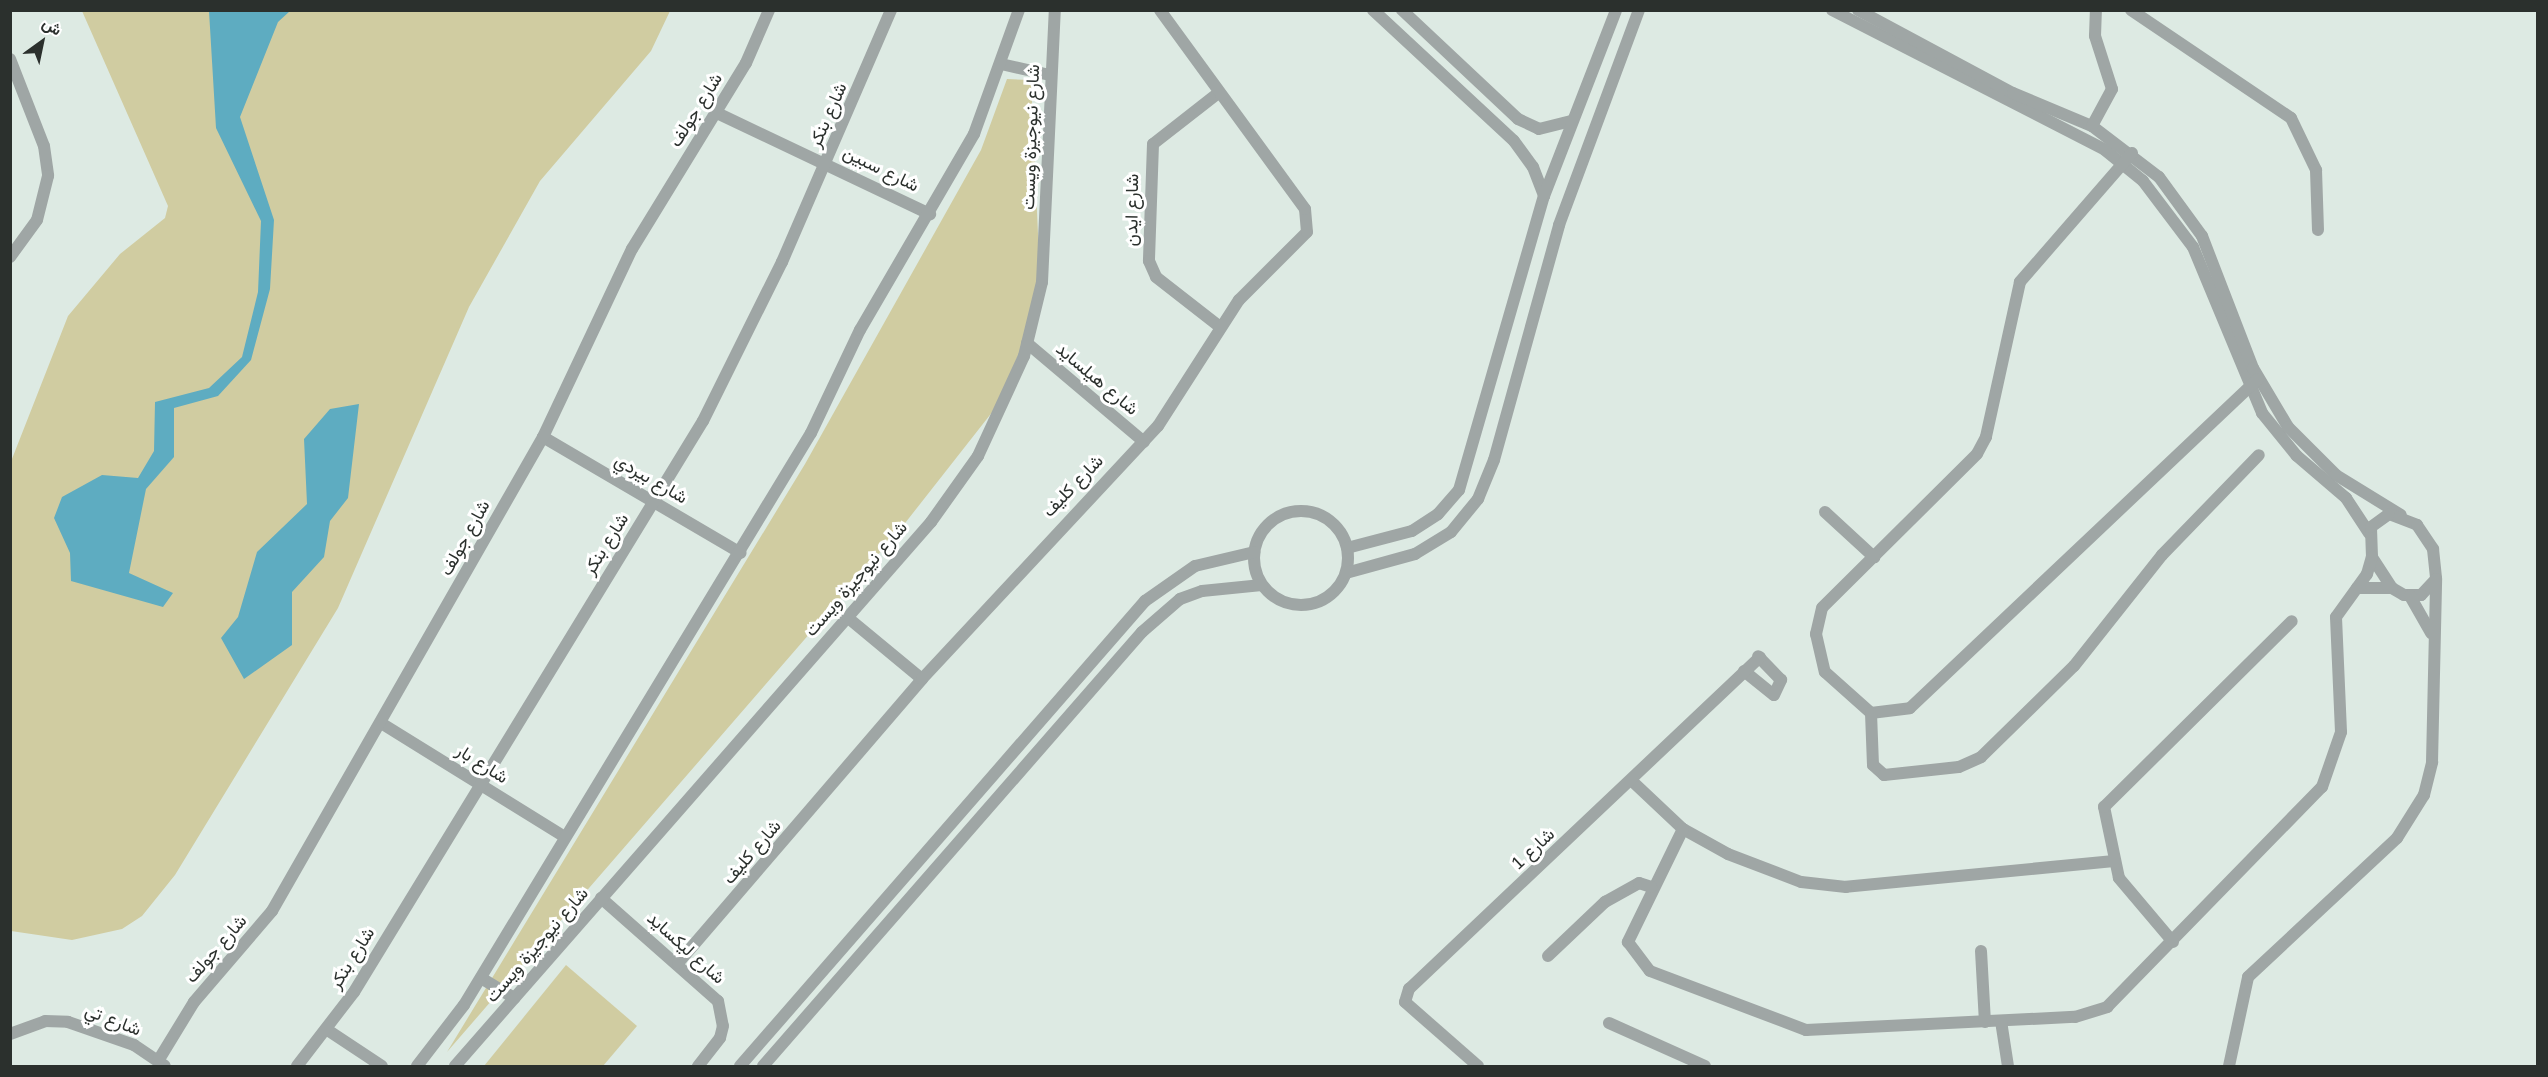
<!DOCTYPE html>
<html>
<head>
<meta charset="utf-8">
<style>
	body { margin:0 }
	#map { position:relative; width:2548px; height:1077px; overflow:hidden; background:#ddeae3; font-family:Arial,Vazirmatn,sans-serif }
	div>[style] { position:absolute }
	[style*='--x'] { left:calc(var(--x)*1px); top:calc(var(--y)*1px); width:calc(var(--w)*1px); rotate:calc(var(--a)*1deg) }
	.green>* { inset:0; background:#d0cca1 }
	.water>* { inset:0; background:#5eacc1 }
	.minor>* { height:12px; margin:-6px; padding:0 6px; transform-origin:6px; border-radius:6px; background:#9fa6a5 }
	.minor>.ring { margin:-6px; padding:0; box-sizing:content-box; background:none; border:12px solid #9fa6a5; border-radius:50% }
	span { translate:-50% -50%; white-space:nowrap; text-align:center; line-height:1.15; -webkit-text-stroke:6px #fff; paint-order:stroke }
	.street-label { font-size:18px; color:#2b302d }
	.frame { position:absolute; inset:0; border:12px solid #2b302d; pointer-events:none }
	.north { position:absolute; left:12px; top:12px; width:60px; height:60px; -webkit-text-stroke:4px #fff; paint-order:stroke; rotate:33deg; font-size:16px; font-weight:700; line-height:24px; text-align:center; color:#2b302d }
	.north::after { content:''; display:block; margin:auto; width:21px; height:27px; background:#2b302d; clip-path:polygon(50% 0,100% 100%,50% 72%,0 100%) }
</style>
</head>
<body>
<div id="map">
	<div class="green">
		<i style="clip-path:polygon(82px 11px,670px 11px,651px 51px,540px 181px,469px 307px,338px 608px,175px 875px,142px 916px,122px 929px,72px 940px,11px 931px,10px 464px,68px 316px,120px 254px,165px 218px,168px 206px)"></i>
		<i style="clip-path:polygon(1007px 79px,1031px 80px,1041px 300px,997px 406px,902px 527px,447px 1052px,805px 464px,981px 150px)"></i>
		<i style="clip-path:polygon(566px 965px,637px 1026px,603px 1066px,484px 1066px)"></i>
	</div>
	<div class="water">
		<i style="clip-path:polygon(209px 11px,290px 11px,278px 22px,240px 117px,274px 220px,270px 289px,251px 360px,218px 396px,174px 408px,174px 457px,146px 489px,129px 573px,173px 593px,163px 607px,71px 581px,70px 553px,54px 518px,62px 497px,102px 475px,138px 478px,154px 451px,155px 402px,209px 388px,242px 357px,258px 292px,261px 221px,216px 128px)"></i>
		<i style="clip-path:polygon(359px 404px,348px 498px,330px 521px,324px 557px,292px 592px,292px 645px,244px 679px,221px 638px,238px 617px,257px 552px,307px 504px,304px 439px,330px 409px)"></i>
	</div>
	<div class="minor">
		<i style="--x:1373;--y:10;--w:192;--a:42.9"></i>
		<i style="--x:1514;--y:141;--w:32;--a:54"></i>
		<i style="--x:1533;--y:167;--w:31;--a:69"></i>
		<i style="--x:1402;--y:10;--w:159;--a:43.2"></i>
		<i style="--x:1518;--y:119;--w:23;--a:25"></i>
		<i style="--x:1539;--y:129;--w:33;--a:-14"></i>
		<i style="--x:1832;--y:10;--w:307;--a:27.1"></i>
		<i style="--x:2105;--y:150;--w:49;--a:39.2"></i>
		<i style="--x:2143;--y:181;--w:83;--a:52.9"></i>
		<i style="--x:2193;--y:247;--w:180;--a:67.4"></i>
		<i style="--x:2262;--y:413;--w:55;--a:50.9"></i>
		<i style="--x:2297;--y:456;--w:65;--a:40.6"></i>
		<i style="--x:2346;--y:498;--w:42;--a:56.7"></i>
		<i style="--x:1858;--y:10;--w:176;--a:28.2"></i>
		<i style="--x:2013;--y:93;--w:86;--a:22.7"></i>
		<i style="--x:2092;--y:126;--w:84;--a:37.3"></i>
		<i style="--x:2159;--y:177;--w:73;--a:53.9"></i>
		<i style="--x:2202;--y:236;--w:142;--a:68.9"></i>
		<i style="--x:2253;--y:368;--w:69;--a:59.3"></i>
		<i style="--x:2288;--y:427;--w:68;--a:45"></i>
		<i style="--x:2336;--y:475;--w:76;--a:31.6"></i>
		<i style="--x:2131;--y:10;--w:193;--a:34"></i>
		<i style="--x:2291;--y:118;--w:58;--a:64.3"></i>
		<i style="--x:2316;--y:170;--w:60;--a:88.1"></i>
		<i style="--x:10;--y:59;--w:93;--a:68.7"></i>
		<i style="--x:44;--y:146;--w:30;--a:82"></i>
		<i style="--x:48;--y:176;--w:45;--a:104"></i>
		<i style="--x:37;--y:220;--w:46;--a:126.1"></i>
		<i style="--x:1001;--y:64;--w:50;--a:12.7"></i>
		<i style="--x:1217;--y:94;--w:81;--a:142"></i>
		<i style="--x:1153;--y:144;--w:117;--a:92"></i>
		<i style="--x:1149;--y:261;--w:17;--a:66"></i>
		<i style="--x:1156;--y:277;--w:80;--a:37.9"></i>
		<i style="--x:717;--y:113;--w:236;--a:25.4"></i>
		<i style="--x:2092;--y:126;--w:42;--a:-61.6"></i>
		<i style="--x:2112;--y:89;--w:56;--a:-107.8"></i>
		<i style="--x:2095;--y:36;--w:26;--a:-88"></i>
		<i style="--x:2132;--y:153;--w:171;--a:131"></i>
		<i style="--x:2020;--y:282;--w:159;--a:102.4"></i>
		<i style="--x:1986;--y:437;--w:19;--a:118"></i>
		<i style="--x:1977;--y:454;--w:218;--a:135.2"></i>
		<i style="--x:1822;--y:608;--w:27;--a:103"></i>
		<i style="--x:1816;--y:634;--w:39;--a:77"></i>
		<i style="--x:1825;--y:672;--w:62;--a:41.7"></i>
		<i style="--x:1871;--y:713;--w:39;--a:-7"></i>
		<i style="--x:1910;--y:708;--w:479;--a:-43.4"></i>
		<i style="--x:1027;--y:343;--w:153;--a:40.2"></i>
		<i style="--x:543;--y:437;--w:229;--a:30.4"></i>
		<i class="ring" style="left:1254px;top:511px;width:82px;height:82px"></i>
		<i style="--x:1825;--y:512;--w:67;--a:42.6"></i>
		<i style="--x:2389;--y:514;--w:30;--a:21"></i>
		<i style="--x:2417;--y:525;--w:29;--a:56"></i>
		<i style="--x:2433;--y:549;--w:30;--a:84"></i>
		<i style="--x:2436;--y:579;--w:22;--a:133"></i>
		<i style="--x:2421;--y:595;--w:17;--a:180"></i>
		<i style="--x:2404;--y:595;--w:14;--a:-150"></i>
		<i style="--x:2392;--y:588;--w:37;--a:-123"></i>
		<i style="--x:2372;--y:557;--w:30;--a:-92"></i>
		<i style="--x:2371;--y:527;--w:22;--a:-36"></i>
		<i style="--x:1347;--y:548;--w:67;--a:-14.7"></i>
		<i style="--x:1412;--y:531;--w:31;--a:-33"></i>
		<i style="--x:1438;--y:514;--w:32;--a:-49"></i>
		<i style="--x:1459;--y:490;--w:306;--a:-73.9"></i>
		<i style="--x:1544;--y:196;--w:199;--a:-68.8"></i>
		<i style="--x:1346;--y:573;--w:72;--a:-15.4"></i>
		<i style="--x:1415;--y:554;--w:42;--a:-31.4"></i>
		<i style="--x:1451;--y:532;--w:43;--a:-50.7"></i>
		<i style="--x:1478;--y:499;--w:42;--a:-67.7"></i>
		<i style="--x:1494;--y:460;--w:244;--a:-74.5"></i>
		<i style="--x:1559;--y:225;--w:229;--a:-69.6"></i>
		<i style="--x:2357;--y:588;--w:35;--a:0"></i>
		<i style="--x:2410;--y:596;--w:43;--a:60.4"></i>
		<i style="--x:847;--y:617;--w:97;--a:39.6"></i>
		<i style="--x:1744;--y:671;--w:38;--a:39"></i>
		<i style="--x:1774;--y:695;--w:17;--a:-65"></i>
		<i style="--x:1781;--y:680;--w:33;--a:-134"></i>
		<i style="--x:1871;--y:713;--w:52;--a:87.8"></i>
		<i style="--x:1873;--y:765;--w:15;--a:42"></i>
		<i style="--x:1884;--y:775;--w:75;--a:-6.1"></i>
		<i style="--x:1959;--y:767;--w:24;--a:-24"></i>
		<i style="--x:1981;--y:757;--w:130;--a:-44.4"></i>
		<i style="--x:2074;--y:666;--w:142;--a:-51.6"></i>
		<i style="--x:2162;--y:555;--w:139;--a:-45.9"></i>
		<i style="--x:381;--y:723;--w:214;--a:31.8"></i>
		<i style="--x:1632;--y:781;--w:70;--a:43.3"></i>
		<i style="--x:2114;--y:861;--w:269;--a:174.5"></i>
		<i style="--x:1846;--y:887;--w:45;--a:-173.7"></i>
		<i style="--x:1801;--y:882;--w:78;--a:-159"></i>
		<i style="--x:1728;--y:854;--w:51;--a:-150.9"></i>
		<i style="--x:1683;--y:829;--w:126;--a:116"></i>
		<i style="--x:1628;--y:942;--w:36;--a:53"></i>
		<i style="--x:1650;--y:971;--w:167;--a:20.7"></i>
		<i style="--x:1806;--y:1030;--w:269;--a:-2.8"></i>
		<i style="--x:2075;--y:1017;--w:34;--a:-17"></i>
		<i style="--x:2107;--y:1007;--w:308;--a:-45.7"></i>
		<i style="--x:2322;--y:787;--w:58;--a:-70.9"></i>
		<i style="--x:2341;--y:732;--w:115;--a:-92.5"></i>
		<i style="--x:2336;--y:617;--w:53;--a:-54.2"></i>
		<i style="--x:2367;--y:574;--w:18;--a:-74"></i>
		<i style="--x:601;--y:898;--w:156;--a:41.4"></i>
		<i style="--x:718;--y:1001;--w:25;--a:79"></i>
		<i style="--x:723;--y:1026;--w:12;--a:104"></i>
		<i style="--x:720;--y:1038;--w:36;--a:128"></i>
		<i style="--x:2173;--y:942;--w:84;--a:-130.2"></i>
		<i style="--x:2119;--y:878;--w:73;--a:-101.9"></i>
		<i style="--x:2104;--y:807;--w:264;--a:-44.7"></i>
		<i style="--x:1981;--y:951;--w:71;--a:86.8"></i>
		<i style="--x:1548;--y:956;--w:79;--a:-43.5"></i>
		<i style="--x:1605;--y:902;--w:39;--a:-29"></i>
		<i style="--x:1639;--y:883;--w:13;--a:18"></i>
		<i style="--x:678;--y:963;--w:374;--a:-49.3"></i>
		<i style="--x:922;--y:679;--w:346;--a:-47"></i>
		<i style="--x:1158;--y:426;--w:150;--a:-57.3"></i>
		<i style="--x:1239;--y:300;--w:96;--a:-45"></i>
		<i style="--x:1307;--y:232;--w:23;--a:-95"></i>
		<i style="--x:1305;--y:209;--w:246;--a:-126.1"></i>
		<i style="--x:481;--y:978;--w:39;--a:31"></i>
		<i style="--x:2001;--y:1021;--w:46;--a:81.2"></i>
		<i style="--x:1609;--y:1023;--w:105;--a:24.1"></i>
		<i style="--x:326;--y:1029;--w:67;--a:33.5"></i>
		<i style="--x:10;--y:1034;--w:37;--a:-20"></i>
		<i style="--x:45;--y:1021;--w:23;--a:2"></i>
		<i style="--x:68;--y:1022;--w:70;--a:19.2"></i>
		<i style="--x:134;--y:1045;--w:37;--a:34"></i>
		<i style="--x:158;--y:1061;--w:69;--a:-58.6"></i>
		<i style="--x:194;--y:1002;--w:120;--a:-49.4"></i>
		<i style="--x:272;--y:911;--w:546;--a:-60.24"></i>
		<i style="--x:543;--y:437;--w:208;--a:-64.7"></i>
		<i style="--x:632;--y:249;--w:218;--a:-58.5"></i>
		<i style="--x:746;--y:63;--w:58;--a:-66.5"></i>
		<i style="--x:297;--y:1066;--w:93;--a:-52.4"></i>
		<i style="--x:354;--y:992;--w:669;--a:-58.57"></i>
		<i style="--x:703;--y:421;--w:178;--a:-63.6"></i>
		<i style="--x:782;--y:262;--w:275;--a:-66.6"></i>
		<i style="--x:417;--y:1066;--w:77;--a:-52.4"></i>
		<i style="--x:464;--y:1005;--w:669;--a:-58.76"></i>
		<i style="--x:811;--y:433;--w:114;--a:-64.6"></i>
		<i style="--x:860;--y:330;--w:227;--a:-59.8"></i>
		<i style="--x:974;--y:134;--w:132;--a:-70.1"></i>
		<i style="--x:455;--y:1066;--w:723;--a:-48.81"></i>
		<i style="--x:931;--y:522;--w:81;--a:-54.5"></i>
		<i style="--x:978;--y:456;--w:110;--a:-65.3"></i>
		<i style="--x:1024;--y:356;--w:76;--a:-76.3"></i>
		<i style="--x:1042;--y:282;--w:272;--a:-87.3"></i>
		<i style="--x:740;--y:1066;--w:617;--a:-48.95"></i>
		<i style="--x:1145;--y:601;--w:61;--a:-35"></i>
		<i style="--x:1195;--y:566;--w:61;--a:-13.3"></i>
		<i style="--x:763;--y:1066;--w:576;--a:-48.87"></i>
		<i style="--x:1142;--y:632;--w:50;--a:-41"></i>
		<i style="--x:1180;--y:599;--w:23;--a:-20"></i>
		<i style="--x:1202;--y:591;--w:60;--a:-5.7"></i>
		<i style="--x:1478;--y:1066;--w:97;--a:-138.8"></i>
		<i style="--x:1405;--y:1002;--w:14;--a:-73"></i>
		<i style="--x:1409;--y:989;--w:483;--a:-43.4"></i>
		<i style="--x:2229;--y:1066;--w:91;--a:-77.9"></i>
		<i style="--x:2248;--y:977;--w:204;--a:-43"></i>
		<i style="--x:2397;--y:838;--w:51;--a:-57.9"></i>
		<i style="--x:2424;--y:795;--w:34;--a:-76"></i>
		<i style="--x:2432;--y:762;--w:183;--a:-88.7"></i>
	</div>
	<div class="street-label">
		<span style="left:696px;top:110px;rotate:-58deg">شارع جولف</span>
		<span style="left:828px;top:115px;rotate:-66deg">شارع بنكر</span>
		<span style="left:1031px;top:137px;rotate:-88deg">شارع نيوجيزة ويست</span>
		<span style="left:881px;top:169px;rotate:26deg">شارع سبين</span>
		<span style="left:1132px;top:210px;rotate:-89deg">شارع ايدن</span>
		<span style="left:1097px;top:379px;rotate:40deg">شارع هيلسايد</span>
		<span style="left:651px;top:479px;rotate:30deg">شارع بيردي</span>
		<span style="left:1073px;top:486px;rotate:-46deg">شارع كليف</span>
		<span style="left:465px;top:538px;rotate:-61deg">شارع جولف</span>
		<span style="left:606px;top:544px;rotate:-58deg">شارع بنكر</span>
		<span style="left:856px;top:579px;rotate:-49deg">شارع نيوجيزة ويست</span>
		<span style="left:482px;top:764px;rotate:32deg">شارع بار</span>
		<span style="left:1533px;top:849px;rotate:-43deg">شارع 1</span>
		<span style="left:752px;top:852px;rotate:-49deg">شارع كليف</span>
		<span style="left:537px;top:945px;rotate:-49deg">شارع نيوجيزة ويست</span>
		<span style="left:686px;top:948px;rotate:42deg">شارع ليكسايد</span>
		<span style="left:216px;top:949px;rotate:-49deg">شارع جولف</span>
		<span style="left:352px;top:958px;rotate:-58deg">شارع بنكر</span>
		<span style="left:113px;top:1020px;rotate:21deg">شارع تي</span>
	</div>
	<div class="frame"></div>
	<div class="north">ش</div>
</div>
</body>
</html>
